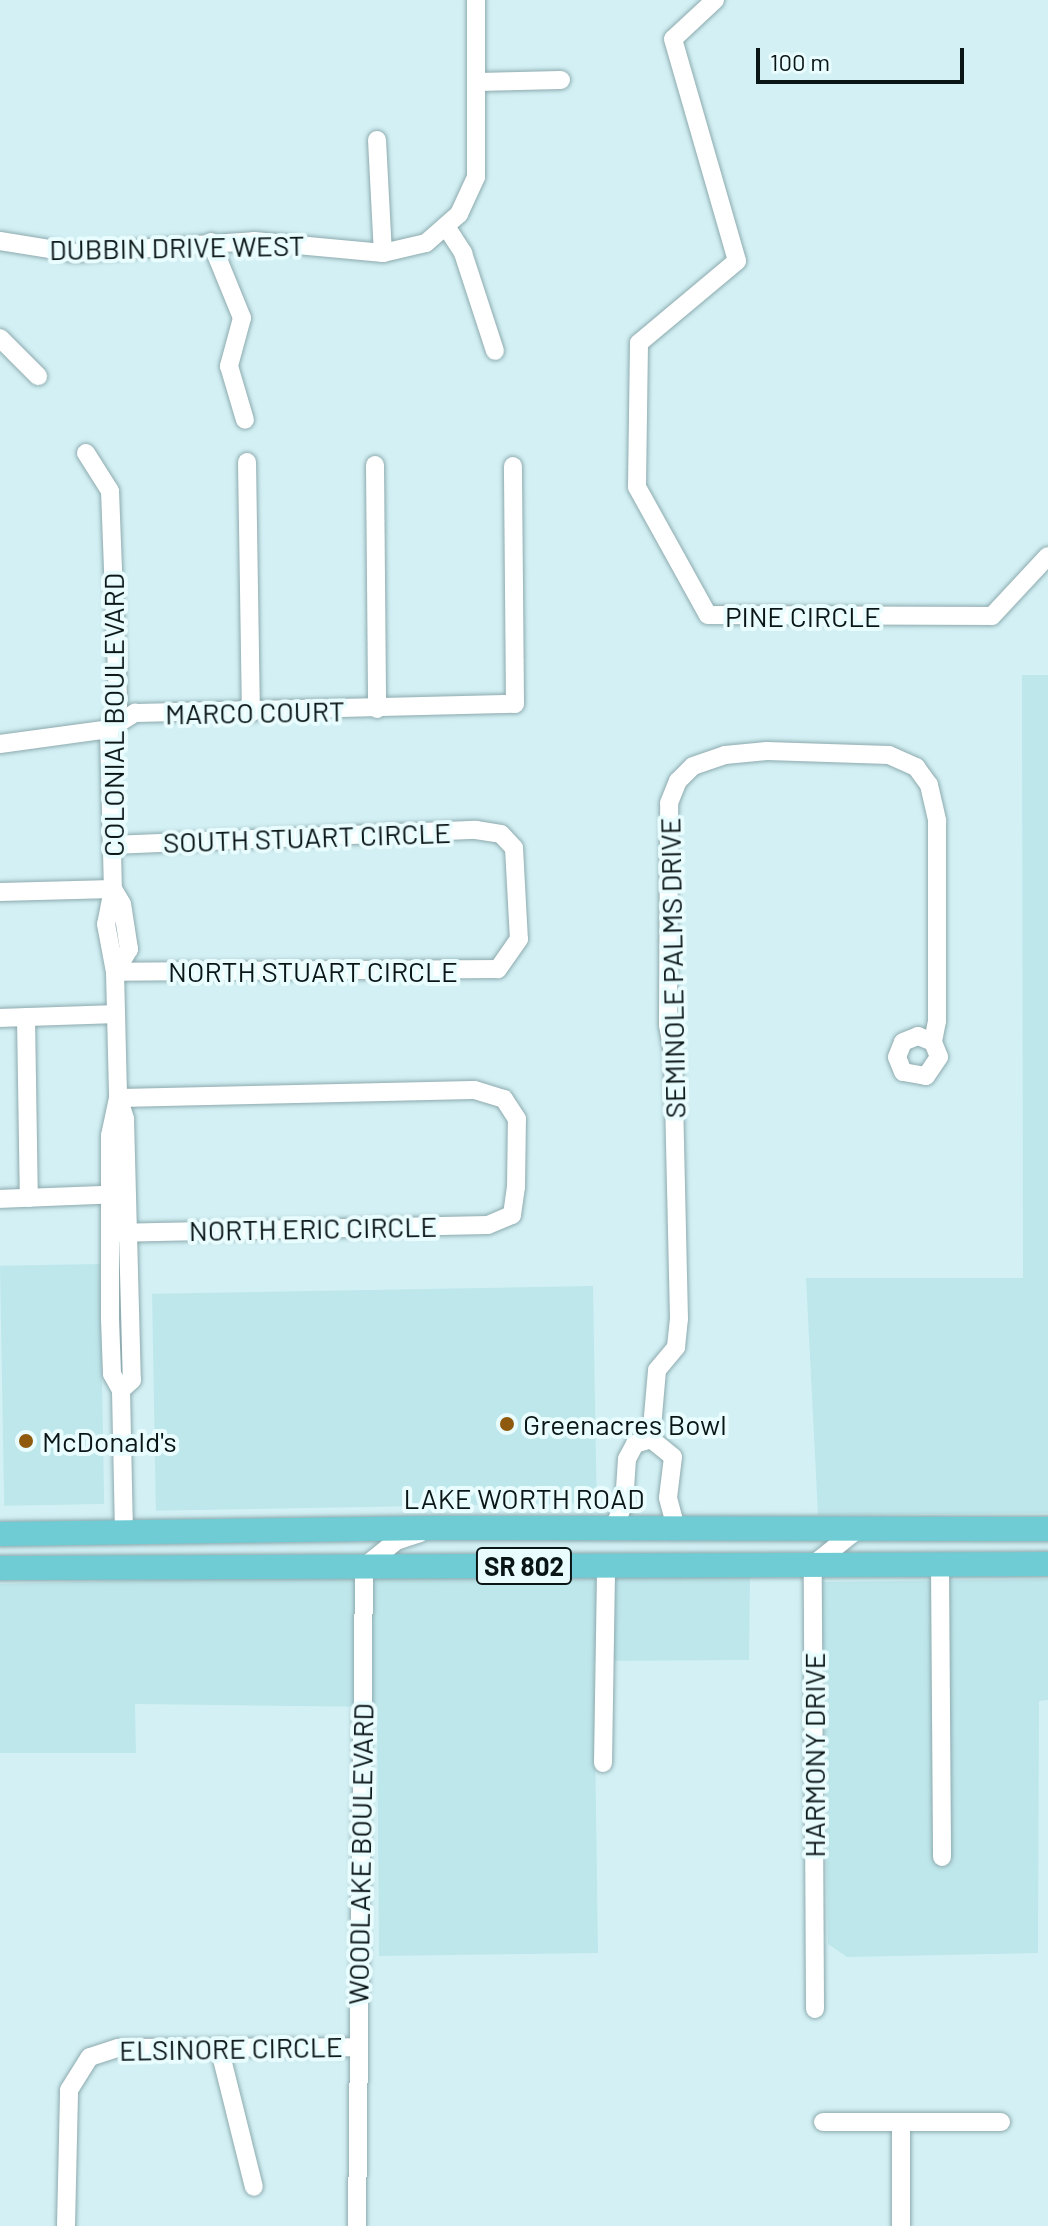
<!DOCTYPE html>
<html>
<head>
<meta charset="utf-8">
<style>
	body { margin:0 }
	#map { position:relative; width:1048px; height:2226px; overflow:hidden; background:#d3f1f5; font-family:Barlow,sans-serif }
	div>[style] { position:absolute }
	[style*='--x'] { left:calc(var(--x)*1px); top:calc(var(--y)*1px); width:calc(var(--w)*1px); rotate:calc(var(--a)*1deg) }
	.built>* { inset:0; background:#bee7eb; transform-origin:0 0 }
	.roads { filter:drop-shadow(0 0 2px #8daaae) drop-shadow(0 0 2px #8daaae) }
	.minor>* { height:18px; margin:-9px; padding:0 9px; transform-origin:9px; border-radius:9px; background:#fff }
	.major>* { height:24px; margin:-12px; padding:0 12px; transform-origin:12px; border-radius:12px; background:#70ccd4 }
	.dots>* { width:22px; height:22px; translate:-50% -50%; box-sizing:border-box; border:4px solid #e9fcfe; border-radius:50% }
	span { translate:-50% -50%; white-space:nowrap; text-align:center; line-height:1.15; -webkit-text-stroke:8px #e9fcfe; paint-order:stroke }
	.shield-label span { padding:2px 6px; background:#e9fcfe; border:2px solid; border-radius:6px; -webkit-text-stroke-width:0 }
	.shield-label { font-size:26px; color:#0a1516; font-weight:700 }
	.street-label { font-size:28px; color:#0a1516 }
	.poi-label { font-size:28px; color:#0a1516 }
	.left { translate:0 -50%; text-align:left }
	.scale { position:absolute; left:756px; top:48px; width:208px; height:36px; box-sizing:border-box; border:4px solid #0a1516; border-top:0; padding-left:10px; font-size:24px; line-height:28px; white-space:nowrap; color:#0a1516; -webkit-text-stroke:6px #e9fcfe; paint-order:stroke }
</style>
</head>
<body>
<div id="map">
	<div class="built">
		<i style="clip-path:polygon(1022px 675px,1048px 675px,1048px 1513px,818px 1515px,806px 1278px,1023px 1278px)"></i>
		<i style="left:100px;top:1264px;width:240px;height:100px;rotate:89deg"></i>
		<i style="left:593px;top:1286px;width:217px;height:441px;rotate:89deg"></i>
		<i style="clip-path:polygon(388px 1574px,750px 1576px,749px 1660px,594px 1661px,598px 1953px,379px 1956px,377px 1707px,135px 1704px,136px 1753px,0 1753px,0 1584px)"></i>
		<i style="clip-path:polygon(1048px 1579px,1048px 1700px,1039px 1701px,1038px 1953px,847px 1957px,828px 1944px,822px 1582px)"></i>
	</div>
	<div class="roads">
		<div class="minor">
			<i style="--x:715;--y:0;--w:57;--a:137.1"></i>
			<i style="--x:673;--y:39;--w:231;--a:73.9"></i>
			<i style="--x:737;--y:261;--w:128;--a:140.1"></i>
			<i style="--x:639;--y:343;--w:144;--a:90.8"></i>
			<i style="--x:637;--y:487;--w:146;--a:61"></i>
			<i style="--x:708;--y:615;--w:284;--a:0.2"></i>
			<i style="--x:992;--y:616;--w:82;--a:-47"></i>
			<i style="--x:477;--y:82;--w:84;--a:-1.4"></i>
			<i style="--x:377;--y:140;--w:113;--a:87"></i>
			<i style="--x:447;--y:228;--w:30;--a:57"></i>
			<i style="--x:463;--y:253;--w:103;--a:71.9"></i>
			<i style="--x:0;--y:241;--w:76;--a:9.1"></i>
			<i style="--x:75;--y:253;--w:179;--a:-3.8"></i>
			<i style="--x:254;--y:241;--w:130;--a:5.3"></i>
			<i style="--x:383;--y:253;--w:44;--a:-13.1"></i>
			<i style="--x:426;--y:243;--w:44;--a:-41.3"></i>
			<i style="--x:459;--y:214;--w:41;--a:-65.3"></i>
			<i style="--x:476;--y:177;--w:177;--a:-90"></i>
			<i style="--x:211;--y:242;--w:82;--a:67.8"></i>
			<i style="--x:242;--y:318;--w:50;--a:105.2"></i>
			<i style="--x:229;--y:366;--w:56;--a:73.5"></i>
			<i style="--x:0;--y:338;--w:54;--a:45"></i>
			<i style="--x:86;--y:453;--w:45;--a:57.7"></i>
			<i style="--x:110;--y:491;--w:213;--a:87.8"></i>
			<i style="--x:118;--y:704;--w:27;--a:110"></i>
			<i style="--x:109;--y:729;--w:160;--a:88.6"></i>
			<i style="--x:113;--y:889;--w:36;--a:101"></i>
			<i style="--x:106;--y:924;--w:49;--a:79.4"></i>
			<i style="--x:115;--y:972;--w:126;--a:88.6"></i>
			<i style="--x:118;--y:1098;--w:39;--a:102"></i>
			<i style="--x:110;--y:1136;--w:183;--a:90"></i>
			<i style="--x:110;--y:1319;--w:55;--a:87.9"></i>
			<i style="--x:112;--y:1374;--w:18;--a:61"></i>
			<i style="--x:121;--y:1390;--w:140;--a:88.8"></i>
			<i style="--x:247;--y:462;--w:251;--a:89.1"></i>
			<i style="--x:375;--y:465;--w:244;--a:89.5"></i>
			<i style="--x:0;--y:744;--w:110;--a:-7.8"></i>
			<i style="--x:109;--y:729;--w:31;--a:-32"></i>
			<i style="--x:135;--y:713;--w:380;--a:-1.4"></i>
			<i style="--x:515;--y:704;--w:238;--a:-90.5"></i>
			<i style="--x:112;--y:845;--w:364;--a:-2.4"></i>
			<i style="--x:476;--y:830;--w:25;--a:9"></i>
			<i style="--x:501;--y:834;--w:19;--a:47"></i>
			<i style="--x:514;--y:848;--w:91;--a:86.9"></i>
			<i style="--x:519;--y:939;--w:37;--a:125"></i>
			<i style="--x:498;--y:969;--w:383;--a:179.6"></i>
			<i style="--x:113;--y:889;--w:17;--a:59"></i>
			<i style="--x:122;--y:904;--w:46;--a:81.2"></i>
			<i style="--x:129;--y:949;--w:27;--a:121"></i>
			<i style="--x:0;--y:892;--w:113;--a:-1.5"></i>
			<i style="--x:26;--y:1017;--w:181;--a:89.1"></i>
			<i style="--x:0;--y:1018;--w:116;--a:-2"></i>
			<i style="--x:119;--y:1100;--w:20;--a:72"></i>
			<i style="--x:125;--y:1119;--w:261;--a:88.5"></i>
			<i style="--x:132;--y:1380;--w:15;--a:138"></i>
			<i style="--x:0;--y:1199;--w:125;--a:-2.3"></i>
			<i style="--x:111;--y:1233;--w:377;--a:-1.2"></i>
			<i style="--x:488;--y:1225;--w:26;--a:-23"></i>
			<i style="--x:512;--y:1215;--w:28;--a:-82"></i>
			<i style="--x:516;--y:1187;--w:68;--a:-89.2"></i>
			<i style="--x:517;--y:1119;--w:24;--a:-123"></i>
			<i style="--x:504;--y:1099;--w:31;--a:-163"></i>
			<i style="--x:474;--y:1090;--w:356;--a:178.7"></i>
			<i style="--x:651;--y:1439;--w:69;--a:-85"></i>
			<i style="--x:657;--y:1370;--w:30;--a:-50"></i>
			<i style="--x:676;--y:1347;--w:28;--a:-84"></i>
			<i style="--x:679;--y:1319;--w:266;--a:-91.3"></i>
			<i style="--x:673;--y:1053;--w:28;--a:-100"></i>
			<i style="--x:668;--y:1025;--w:222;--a:-89.7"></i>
			<i style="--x:669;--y:803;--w:24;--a:-68"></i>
			<i style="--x:678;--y:781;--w:21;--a:-45"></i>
			<i style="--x:693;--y:766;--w:34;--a:-19"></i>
			<i style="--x:725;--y:755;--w:42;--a:-5.4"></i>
			<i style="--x:767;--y:751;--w:122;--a:1.9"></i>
			<i style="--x:889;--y:755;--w:30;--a:24"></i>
			<i style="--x:916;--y:767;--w:22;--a:54"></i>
			<i style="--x:929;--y:785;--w:37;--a:77"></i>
			<i style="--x:937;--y:821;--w:200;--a:90"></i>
			<i style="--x:937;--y:1021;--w:21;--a:101"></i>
			<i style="--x:933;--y:1042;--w:16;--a:68"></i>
			<i style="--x:939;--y:1057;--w:23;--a:124"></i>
			<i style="--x:926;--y:1076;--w:23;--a:-170"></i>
			<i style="--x:903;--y:1072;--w:16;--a:-112"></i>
			<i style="--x:897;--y:1057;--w:16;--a:-68"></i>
			<i style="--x:903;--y:1042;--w:16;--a:-22"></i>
			<i style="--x:918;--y:1036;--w:16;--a:22"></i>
			<i style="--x:614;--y:1527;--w:25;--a:-67"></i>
			<i style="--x:624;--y:1504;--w:45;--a:-86.2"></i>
			<i style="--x:627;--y:1459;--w:17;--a:-62"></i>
			<i style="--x:635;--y:1444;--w:17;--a:-17"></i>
			<i style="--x:651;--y:1439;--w:28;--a:39"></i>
			<i style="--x:673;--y:1457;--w:41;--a:97"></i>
			<i style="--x:668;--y:1498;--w:30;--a:75"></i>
			<i style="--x:940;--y:1566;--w:291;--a:89.6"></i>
			<i style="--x:603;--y:1763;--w:198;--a:-89.1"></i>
			<i style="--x:815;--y:2009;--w:444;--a:-90.3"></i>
			<i style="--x:813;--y:1565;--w:58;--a:-38.7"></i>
			<i style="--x:219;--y:2047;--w:144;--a:76"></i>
			<i style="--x:823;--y:2122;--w:78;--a:0"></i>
			<i style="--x:66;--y:2226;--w:136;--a:-88.7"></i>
			<i style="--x:69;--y:2090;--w:39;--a:-58"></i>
			<i style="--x:90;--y:2057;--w:29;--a:-18"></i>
			<i style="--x:118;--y:2048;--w:240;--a:-0.2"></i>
			<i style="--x:357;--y:2226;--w:659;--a:-89.39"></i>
			<i style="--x:364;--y:1567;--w:41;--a:-39.1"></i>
			<i style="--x:396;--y:1541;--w:25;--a:-18"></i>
			<i style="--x:901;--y:2226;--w:104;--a:-90"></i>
			<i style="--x:901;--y:2122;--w:100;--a:0"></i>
		</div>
		<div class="major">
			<i style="--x:0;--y:1534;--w:437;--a:-0.8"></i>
			<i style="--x:437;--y:1528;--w:611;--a:0.09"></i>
			<i style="--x:0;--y:1568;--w:1048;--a:-0.22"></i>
		</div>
	</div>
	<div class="dots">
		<i style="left:507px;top:1424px;background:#8f590e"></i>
		<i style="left:26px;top:1441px;background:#8f590e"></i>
	</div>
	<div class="shield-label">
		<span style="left:524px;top:1566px">SR 802</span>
	</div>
	<div class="street-label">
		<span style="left:177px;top:247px;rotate:-1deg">DUBBIN DRIVE WEST</span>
		<span style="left:803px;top:616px">PINE CIRCLE</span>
		<span style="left:255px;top:712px;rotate:-1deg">MARCO COURT</span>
		<span style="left:113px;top:715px;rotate:-90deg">COLONIAL BOULEVARD</span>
		<span style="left:307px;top:837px;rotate:-2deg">SOUTH STUART CIRCLE</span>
		<span style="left:672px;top:968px;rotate:-91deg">SEMINOLE PALMS DRIVE</span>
		<span style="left:313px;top:971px">NORTH STUART CIRCLE</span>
		<span style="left:313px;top:1228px;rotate:-1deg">NORTH ERIC CIRCLE</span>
		<span style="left:524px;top:1498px">LAKE WORTH ROAD</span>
		<span style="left:814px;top:1755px;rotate:-90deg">HARMONY DRIVE</span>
		<span style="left:360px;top:1854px;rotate:-89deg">WOODLAKE BOULEVARD</span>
		<span style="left:231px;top:2048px;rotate:-1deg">ELSINORE CIRCLE</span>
	</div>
	<div class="poi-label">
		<span class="left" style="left:523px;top:1424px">Greenacres Bowl</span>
		<span class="left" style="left:42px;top:1441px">McDonald's</span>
	</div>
	<div class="scale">100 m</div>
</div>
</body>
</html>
